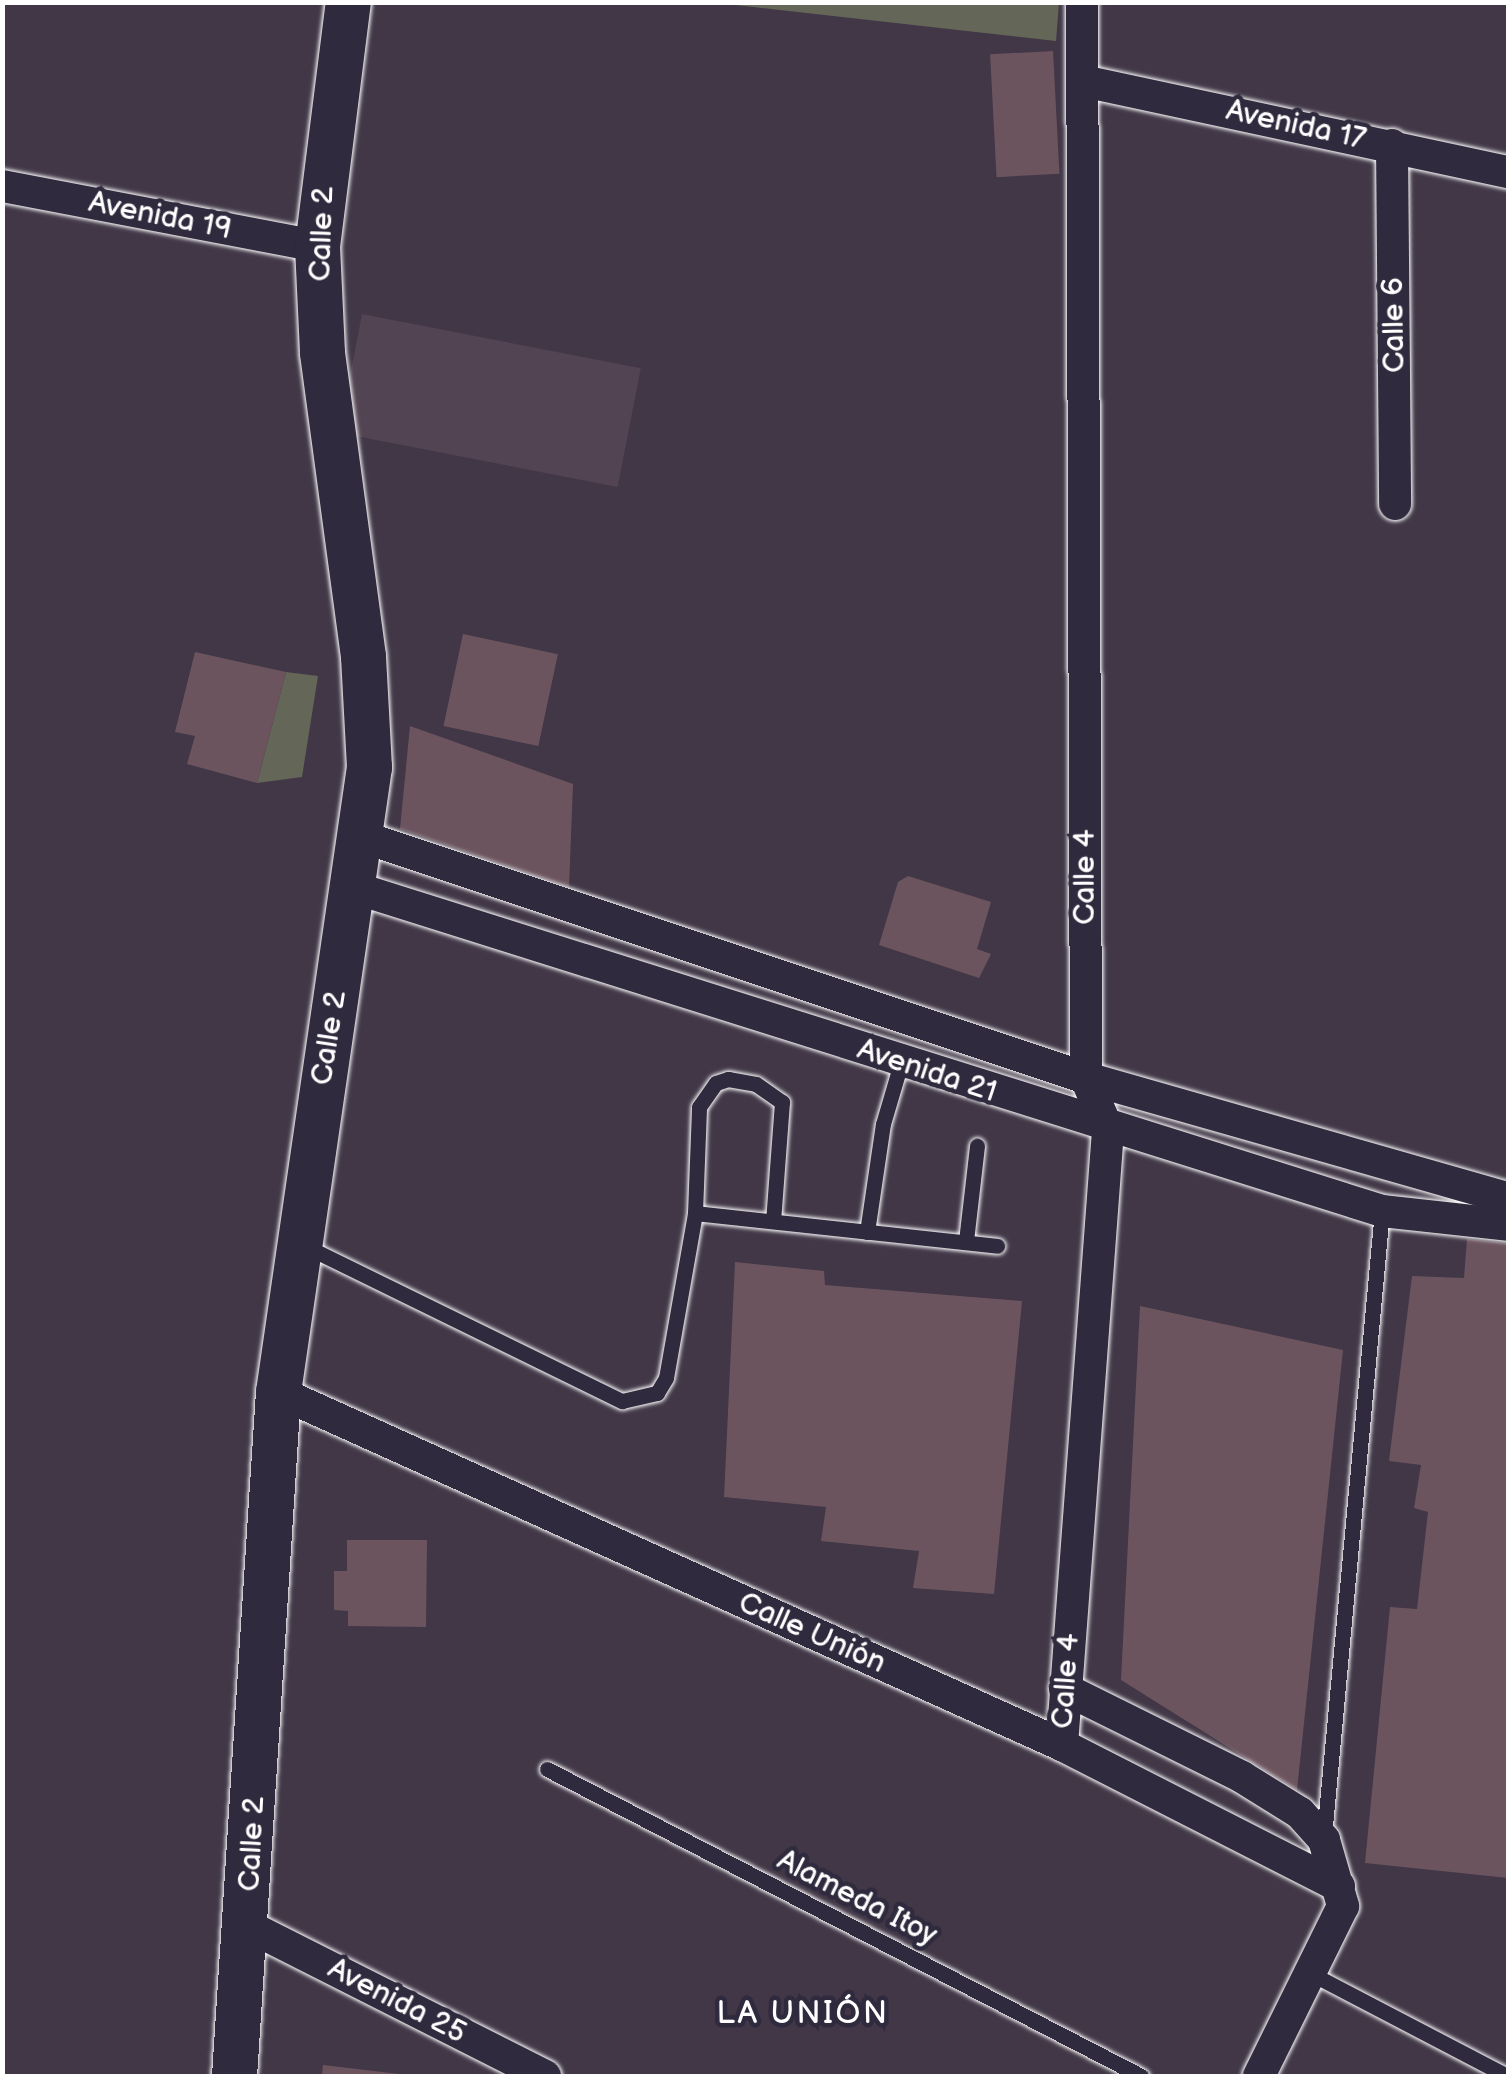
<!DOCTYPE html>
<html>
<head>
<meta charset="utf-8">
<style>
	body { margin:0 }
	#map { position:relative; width:1511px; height:2079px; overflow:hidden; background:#413747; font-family:"Balsamiq Sans",sans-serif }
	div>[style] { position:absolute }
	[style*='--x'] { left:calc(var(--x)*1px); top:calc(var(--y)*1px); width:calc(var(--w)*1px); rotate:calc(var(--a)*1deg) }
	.built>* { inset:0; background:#524452; transform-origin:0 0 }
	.green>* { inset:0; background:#646657 }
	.building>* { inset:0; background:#6c545e; transform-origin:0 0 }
	.roads { filter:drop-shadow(0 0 2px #fff) drop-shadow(0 0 2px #fff) }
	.service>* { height:15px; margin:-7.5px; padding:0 7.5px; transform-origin:7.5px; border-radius:7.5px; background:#2f2a3d }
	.minor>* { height:32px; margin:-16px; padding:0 16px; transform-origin:16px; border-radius:16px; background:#2f2a3d }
	.secondary>* { height:45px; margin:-22.5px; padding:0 22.5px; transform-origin:22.5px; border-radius:22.5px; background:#2f2a3d }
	span { translate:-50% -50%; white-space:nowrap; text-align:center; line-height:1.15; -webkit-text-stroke:9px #2f2a3d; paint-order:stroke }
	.street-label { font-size:30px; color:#fff }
	.neighbourhood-label { font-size:32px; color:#fff; letter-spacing:2.5px }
	.frame { position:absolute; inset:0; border:5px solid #fff; pointer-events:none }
</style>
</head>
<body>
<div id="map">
	<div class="built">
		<i style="left:362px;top:314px;width:284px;height:121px;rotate:11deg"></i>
	</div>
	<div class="green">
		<i style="clip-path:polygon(717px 3px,1058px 2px,1059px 3px,1056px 41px)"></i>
		<i style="clip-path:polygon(286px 672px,318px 676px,302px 777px,257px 783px)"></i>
	</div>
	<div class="building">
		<i style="left:1053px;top:51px;width:123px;height:63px;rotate:87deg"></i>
		<i style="left:463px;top:634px;width:97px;height:94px;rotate:12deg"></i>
		<i style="clip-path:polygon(195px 652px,286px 672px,257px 783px,187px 764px,195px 736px,175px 732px)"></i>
		<i style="clip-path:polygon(410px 726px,573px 784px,569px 887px,400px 829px)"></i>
		<i style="clip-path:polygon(908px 876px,991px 902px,977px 949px,991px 954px,979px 978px,879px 945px,898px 882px)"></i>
		<i style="clip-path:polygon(1467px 1239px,1508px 1243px,1508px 1878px,1365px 1863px,1390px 1607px,1417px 1609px,1428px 1512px,1414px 1508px,1421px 1465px,1389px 1461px,1412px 1276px,1464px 1278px)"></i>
		<i style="clip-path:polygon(735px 1262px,824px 1271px,825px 1285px,1022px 1301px,994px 1594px,913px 1588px,919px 1551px,821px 1541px,826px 1507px,724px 1497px)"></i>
		<i style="clip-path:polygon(1140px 1306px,1343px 1350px,1297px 1790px,1121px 1680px)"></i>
		<i style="clip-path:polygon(347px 1540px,427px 1540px,426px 1627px,348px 1626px,348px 1611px,334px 1610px,334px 1571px,347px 1571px)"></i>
		<i style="clip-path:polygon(323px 2065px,399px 2074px,399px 2076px,322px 2076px)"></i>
	</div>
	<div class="roads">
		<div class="service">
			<i style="--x:695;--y:1213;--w:106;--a:-87.8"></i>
			<i style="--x:699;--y:1107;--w:29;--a:-55"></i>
			<i style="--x:716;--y:1083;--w:13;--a:-18"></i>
			<i style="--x:728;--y:1079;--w:28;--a:10"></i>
			<i style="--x:756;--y:1084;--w:32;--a:35"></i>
			<i style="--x:782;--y:1102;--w:119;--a:94.3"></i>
			<i style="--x:867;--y:1232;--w:109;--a:-81.6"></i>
			<i style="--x:883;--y:1124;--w:64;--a:-73.6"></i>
			<i style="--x:966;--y:1241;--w:96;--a:-83.4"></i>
			<i style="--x:305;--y:1246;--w:353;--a:26.1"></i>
			<i style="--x:622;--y:1401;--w:36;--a:-13"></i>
			<i style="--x:657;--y:1393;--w:17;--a:-59"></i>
			<i style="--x:666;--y:1378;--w:168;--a:-80"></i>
			<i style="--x:695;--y:1213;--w:304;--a:6.2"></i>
			<i style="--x:547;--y:1769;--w:669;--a:27.33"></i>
			<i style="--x:1324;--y:1836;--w:628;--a:-84.7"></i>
			<i style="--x:1312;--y:1974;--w:220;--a:27.6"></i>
		</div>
		<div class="minor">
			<i style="--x:1083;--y:81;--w:435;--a:12.1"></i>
			<i style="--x:1392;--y:145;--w:359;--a:89.5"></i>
			<i style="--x:2;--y:186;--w:321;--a:10.8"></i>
			<i style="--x:360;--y:836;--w:765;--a:18.43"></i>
			<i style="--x:1086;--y:1078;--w:439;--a:15.9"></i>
			<i style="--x:352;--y:887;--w:1080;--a:17.46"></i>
			<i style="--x:1382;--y:1211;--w:127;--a:6.3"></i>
			<i style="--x:278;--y:1392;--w:860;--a:24.24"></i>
			<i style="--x:1062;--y:1745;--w:311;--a:27"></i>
			<i style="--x:1065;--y:1689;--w:198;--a:26.4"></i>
			<i style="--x:1242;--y:1777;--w:68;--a:31.8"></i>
			<i style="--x:1300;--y:1813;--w:36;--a:48"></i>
			<i style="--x:1324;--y:1840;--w:69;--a:73.9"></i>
			<i style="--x:1343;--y:1906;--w:190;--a:116.3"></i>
			<i style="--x:1062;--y:1745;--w:617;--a:-85.72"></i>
			<i style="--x:1108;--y:1130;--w:56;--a:-112.9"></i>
			<i style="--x:1086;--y:1078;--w:1076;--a:-90.21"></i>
			<i style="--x:248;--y:1926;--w:333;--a:26.8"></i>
		</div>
		<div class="secondary">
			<i style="--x:234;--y:2076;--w:685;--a:-86.32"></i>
			<i style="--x:278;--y:1392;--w:632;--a:-81.72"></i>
			<i style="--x:369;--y:767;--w:111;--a:-93.1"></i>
			<i style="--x:363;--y:656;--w:307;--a:-97.7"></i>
			<i style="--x:322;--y:352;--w:106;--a:-92.7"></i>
			<i style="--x:317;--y:246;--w:246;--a:-82.8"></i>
		</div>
	</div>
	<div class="street-label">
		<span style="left:1296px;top:125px;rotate:12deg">Avenida 17</span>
		<span style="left:160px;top:216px;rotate:11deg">Avenida 19</span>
		<span style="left:322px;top:234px;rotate:-88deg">Calle 2</span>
		<span style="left:1394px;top:325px;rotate:-91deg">Calle 6</span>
		<span style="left:1085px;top:877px;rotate:-90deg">Calle 4</span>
		<span style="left:329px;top:1038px;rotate:-81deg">Calle 2</span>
		<span style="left:927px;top:1071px;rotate:18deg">Avenida 21</span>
		<span style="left:812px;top:1633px;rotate:24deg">Calle Unión</span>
		<span style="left:1066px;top:1681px;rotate:-86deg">Calle 4</span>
		<span style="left:252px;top:1844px;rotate:-87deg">Calle 2</span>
		<span style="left:857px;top:1898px;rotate:27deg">Alameda Itoy</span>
		<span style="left:397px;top:2001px;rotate:27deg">Avenida 25</span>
	</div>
	<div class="neighbourhood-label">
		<span style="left:803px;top:2014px">LA UNIÓN</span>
	</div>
	<div class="frame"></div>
</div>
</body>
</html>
